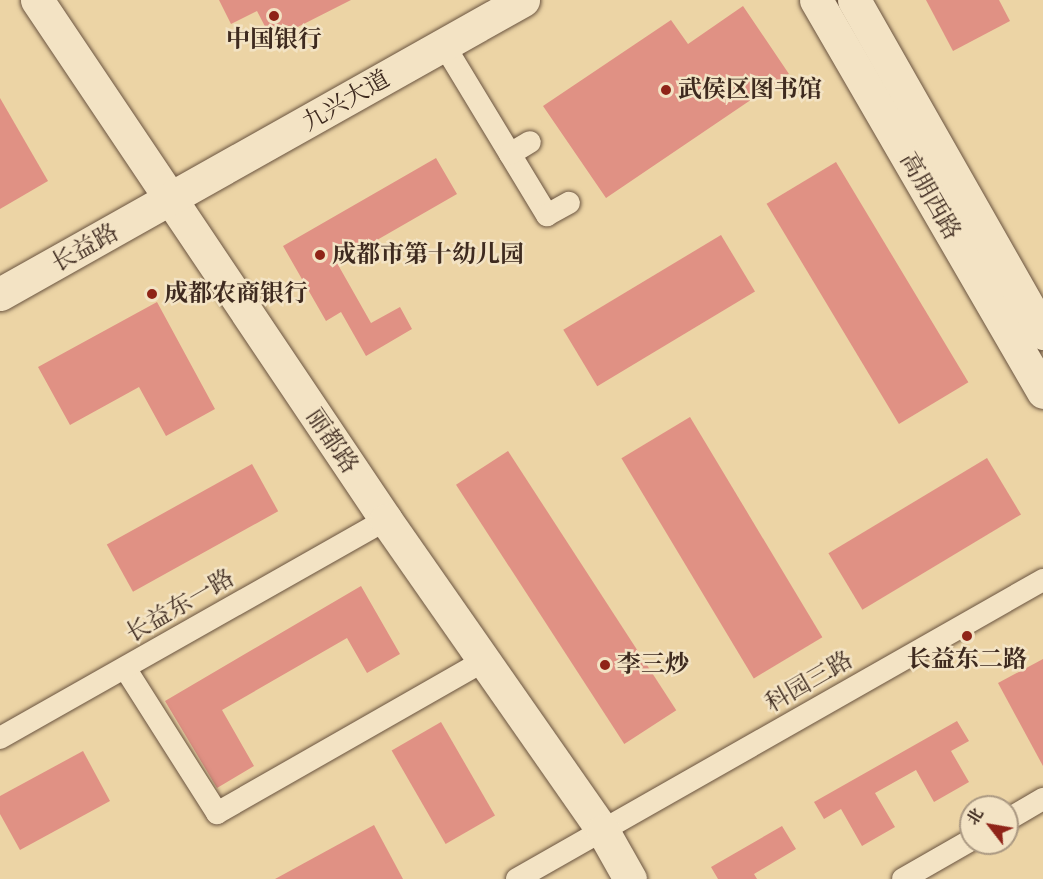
<!DOCTYPE html>
<html>
<head>
<meta charset="utf-8">
<style>
	body { margin:0 }
	#map { position:relative; width:1043px; height:879px; overflow:hidden; background:#ecd4a5; font-family:"IM FELL Great Primer","Noto Serif SC",serif }
	div>[style] { position:absolute }
	[style*='--x'] { left:calc(var(--x)*1px); top:calc(var(--y)*1px); width:calc(var(--w)*1px); rotate:calc(var(--a)*1deg) }
	.building>* { inset:0; background:#e09184; transform-origin:0 0 }
	.roads { filter:drop-shadow(0 0 2px #6a5440) drop-shadow(0 0 2px #6a5440) }
	.street>* { height:22px; margin:-11px; padding:0 11px; transform-origin:11px; border-radius:11px; background:#f3e3c4 }
	.secondary>* { height:33px; margin:-16.5px; padding:0 16.5px; transform-origin:16.5px; border-radius:16.5px; background:#f3e3c4 }
	.dots>* { width:16px; height:16px; translate:-50% -50%; box-sizing:border-box; border:3px solid #f3e3c4; border-radius:50% }
	span { translate:-50% -50%; white-space:nowrap; text-align:center; line-height:1.15; -webkit-text-stroke:5px #f3e3c4; paint-order:stroke }
	.poi-label { font-size:24px; color:#3e2a1f; font-weight:700 }
	.left { translate:0 -50%; text-align:left }
	.street-label { font-size:24px; color:#3e2a1f }
	.north { position:absolute; left:959px; top:795px; width:60px; height:60px; box-sizing:border-box; background:#f3e3c4; border:2px solid #ab9982; border-radius:50%; rotate:301deg; font-size:16px; font-weight:700; line-height:24px; text-align:center; color:#3e2a1f }
	.north::after { content:''; display:block; margin:auto; width:21px; height:27px; background:#8f2418; clip-path:polygon(50% 0,100% 100%,50% 72%,0 100%) }
</style>
</head>
<body>
<div id="map">
	<div class="building">
		<i style="clip-path:polygon(219px 0,351px 0,272px 40px,257px 11px,231px 24px)"></i>
		<i style="clip-path:polygon(926px 0,999px 0,1010px 21px,953px 51px)"></i>
		<i style="clip-path:polygon(743px 6px,789px 74px,606px 198px,543px 106px,671px 20px,688px 44px)"></i>
		<i style="clip-path:polygon(0 98px,48px 181px,0 209px)"></i>
		<i style="clip-path:polygon(436px 158px,457px 194px,337px 263px,371px 323px,400px 307px,412px 329px,366px 356px,341px 312px,326px 321px,283px 246px)"></i>
		<i style="left:836px;top:162px;width:257px;height:81px;rotate:59deg"></i>
		<i style="left:721px;top:235px;width:66px;height:184px;rotate:59deg"></i>
		<i style="clip-path:polygon(157px 302px,215px 409px,166px 436px,139px 387px,70px 425px,38px 367px)"></i>
		<i style="left:690px;top:417px;width:257px;height:80px;rotate:59deg"></i>
		<i style="left:508px;top:451px;width:309px;height:62px;rotate:57deg"></i>
		<i style="left:987px;top:458px;width:66px;height:185px;rotate:59deg"></i>
		<i style="left:252px;top:464px;width:54px;height:166px;rotate:61deg"></i>
		<i style="clip-path:polygon(361px 586px,400px 654px,367px 673px,347px 638px,222px 710px,254px 766px,217px 788px,165px 701px)"></i>
		<i style="clip-path:polygon(1043px 659px,1043px 766px,998px 683px)"></i>
		<i style="clip-path:polygon(957px 721px,969px 741px,951px 751px,969px 782px,934px 802px,916px 770px,875px 793px,895px 827px,862px 846px,841px 809px,824px 819px,814px 802px)"></i>
		<i style="left:441px;top:722px;width:108px;height:57px;rotate:60deg"></i>
		<i style="clip-path:polygon(83px 751px,110px 801px,20px 850px,0 814px,0 796px)"></i>
		<i style="clip-path:polygon(374px 825px,403px 879px,275px 879px)"></i>
		<i style="clip-path:polygon(782px 826px,796px 849px,754px 874px,757px 879px,718px 879px,711px 867px)"></i>
	</div>
	<div class="roads">
		<div class="street">
			<i style="--x:444;--y:45;--w:199;--a:58.8"></i>
			<i style="--x:547;--y:215;--w:25;--a:-29"></i>
			<i style="--x:510;--y:154;--w:23;--a:-31"></i>
			<i style="--x:125;--y:668;--w:172;--a:57.6"></i>
			<i style="--x:217;--y:813;--w:306;--a:-29.7"></i>
			<i style="--x:0;--y:738;--w:443;--a:-29.5"></i>
			<i style="--x:1007;--y:820;--w:42;--a:-30.3"></i>
			<i style="--x:517;--y:879;--w:605;--a:-29.62"></i>
			<i style="--x:903;--y:879;--w:78;--a:-29.8"></i>
		</div>
		<div class="secondary">
			<i style="--x:37;--y:0;--w:626;--a:56.13"></i>
			<i style="--x:386;--y:520;--w:379;--a:55.1"></i>
			<i style="--x:603;--y:831;--w:55;--a:60.6"></i>
			<i style="--x:816;--y:0;--w:453;--a:59.9"></i>
			<i style="--x:854;--y:0;--w:383;--a:60.4"></i>
			<i style="--x:0;--y:294;--w:600;--a:-29.34"></i>
		</div>
	</div>
	<div class="dots">
		<i style="left:274px;top:16px;background:#8f2418"></i>
		<i style="left:666px;top:90px;background:#8f2418"></i>
		<i style="left:320px;top:255px;background:#8f2418"></i>
		<i style="left:152px;top:294px;background:#8f2418"></i>
		<i style="left:967px;top:636px;background:#8f2418"></i>
		<i style="left:605px;top:665px;background:#8f2418"></i>
	</div>
	<div class="poi-label">
		<span style="left:274px;top:40px">中国银行</span>
		<span class="left" style="left:678px;top:90px">武侯区图书馆</span>
		<span class="left" style="left:332px;top:255px">成都市第十幼儿园</span>
		<span class="left" style="left:164px;top:294px">成都农商银行</span>
		<span style="left:967px;top:660px">长益东二路</span>
		<span class="left" style="left:617px;top:665px">李三炒</span>
	</div>
	<div class="street-label">
		<span style="left:346px;top:101px;rotate:-30deg">九兴大道</span>
		<span style="left:930px;top:196px;rotate:60deg">高朋西路</span>
		<span style="left:85px;top:248px;rotate:-29deg">长益路</span>
		<span style="left:332px;top:441px;rotate:56deg">丽都路</span>
		<span style="left:180px;top:606px;rotate:-30deg">长益东一路</span>
		<span style="left:809px;top:682px;rotate:-30deg">科园三路</span>
	</div>
	<div class="north">北</div>
</div>
</body>
</html>
